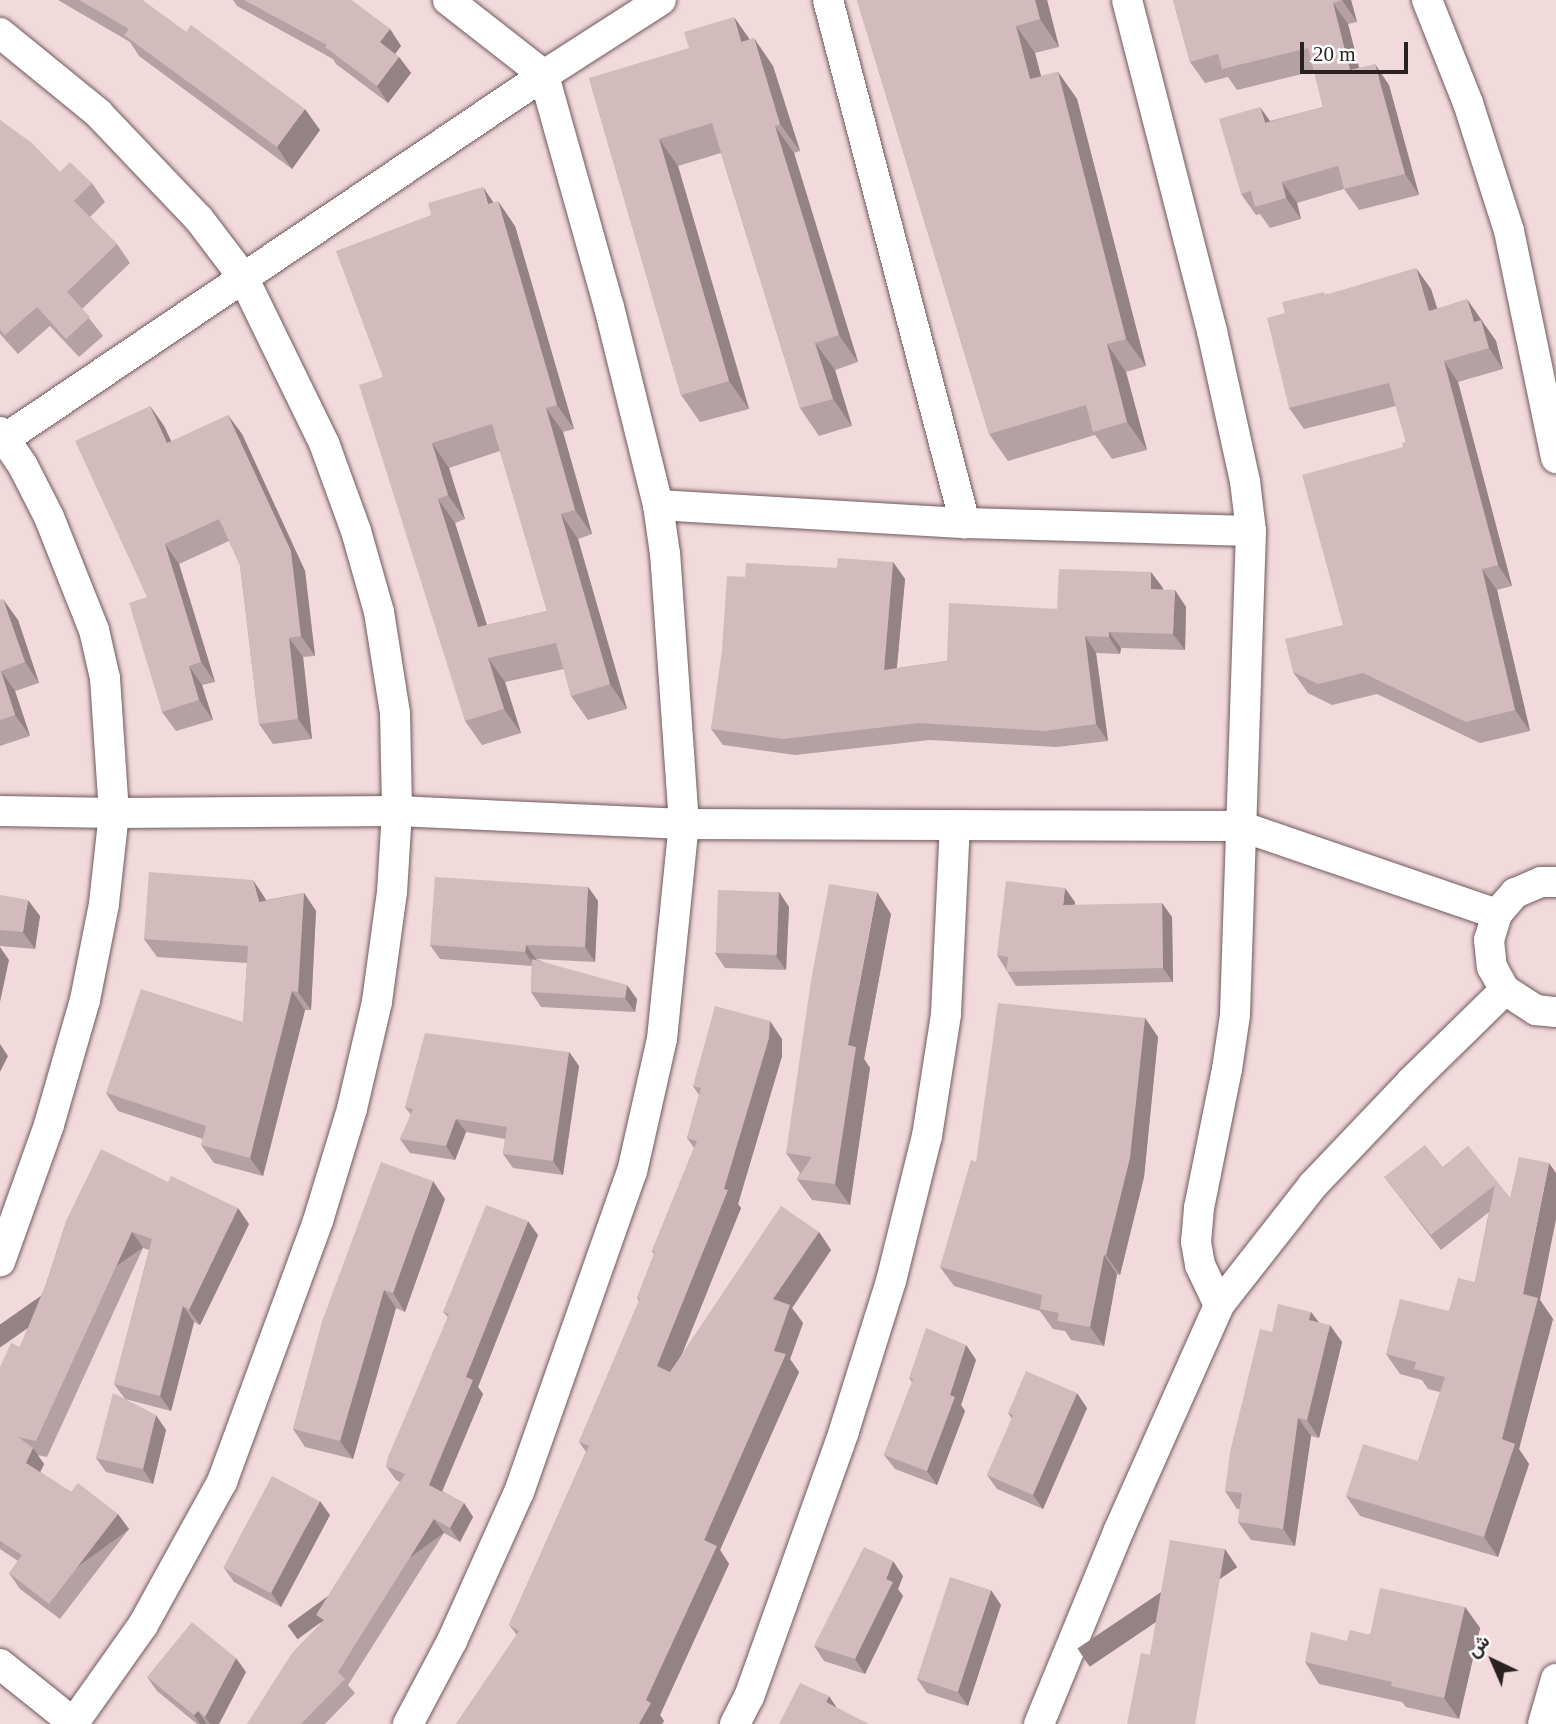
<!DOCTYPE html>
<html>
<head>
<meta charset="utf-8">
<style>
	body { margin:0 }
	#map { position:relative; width:1556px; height:1724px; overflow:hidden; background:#f2d9dc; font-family:"Times New Roman",Vazirmatn,serif }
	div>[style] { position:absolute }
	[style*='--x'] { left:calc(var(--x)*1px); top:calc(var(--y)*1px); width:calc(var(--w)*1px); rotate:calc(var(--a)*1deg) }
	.roads { filter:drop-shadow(0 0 2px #705a5d) drop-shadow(0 0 2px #705a5d) }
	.street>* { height:30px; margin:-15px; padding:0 15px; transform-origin:15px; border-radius:15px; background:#fff }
	.wall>* { inset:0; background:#b5a0a3 }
	.shaded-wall>* { inset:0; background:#948284; transform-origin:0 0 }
	.building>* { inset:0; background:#d3babd; transform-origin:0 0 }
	span { translate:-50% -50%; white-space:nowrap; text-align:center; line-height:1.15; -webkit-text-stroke:5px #fff; paint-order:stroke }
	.north { position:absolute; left:1458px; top:1626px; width:70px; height:70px; -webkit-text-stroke:5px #fff; paint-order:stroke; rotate:316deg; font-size:19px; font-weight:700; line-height:28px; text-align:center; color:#2a2122 }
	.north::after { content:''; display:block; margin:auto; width:24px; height:32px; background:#2a2122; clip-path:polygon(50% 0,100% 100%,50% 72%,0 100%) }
	.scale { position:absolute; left:1300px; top:42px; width:108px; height:32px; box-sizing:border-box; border:4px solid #2a2122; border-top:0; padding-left:9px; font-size:21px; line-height:24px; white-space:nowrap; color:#2a2122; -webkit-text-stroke:5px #fff; paint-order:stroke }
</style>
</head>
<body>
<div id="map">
	<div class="roads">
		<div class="street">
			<i style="--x:828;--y:0;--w:541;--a:75.32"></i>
			<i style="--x:1127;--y:0;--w:342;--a:75.6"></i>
			<i style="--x:1212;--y:331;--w:154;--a:77.6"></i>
			<i style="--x:1245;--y:481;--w:50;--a:83.2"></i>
			<i style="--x:1251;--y:531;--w:484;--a:91.9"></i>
			<i style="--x:1235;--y:1015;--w:55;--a:98.4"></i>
			<i style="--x:1227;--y:1069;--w:142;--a:101.4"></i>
			<i style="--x:1199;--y:1208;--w:34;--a:95"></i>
			<i style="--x:1196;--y:1242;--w:23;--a:80"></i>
			<i style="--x:1200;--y:1265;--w:44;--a:64.6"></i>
			<i style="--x:1427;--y:0;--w:111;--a:68.3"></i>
			<i style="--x:1468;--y:103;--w:134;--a:72.2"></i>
			<i style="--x:1509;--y:231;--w:232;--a:78.3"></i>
			<i style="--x:0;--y:33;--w:127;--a:39.2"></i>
			<i style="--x:98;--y:113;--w:146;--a:46.4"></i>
			<i style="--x:199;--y:219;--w:73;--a:52.8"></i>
			<i style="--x:243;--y:277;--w:185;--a:64"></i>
			<i style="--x:324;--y:443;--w:94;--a:70"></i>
			<i style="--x:356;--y:531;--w:84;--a:74.1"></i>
			<i style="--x:379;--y:612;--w:102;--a:81"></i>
			<i style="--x:395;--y:713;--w:98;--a:88.8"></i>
			<i style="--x:397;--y:811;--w:81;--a:93.5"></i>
			<i style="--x:392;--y:892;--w:111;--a:97.8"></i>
			<i style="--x:377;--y:1002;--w:110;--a:103.2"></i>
			<i style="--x:352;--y:1109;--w:117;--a:106.9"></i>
			<i style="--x:318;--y:1221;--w:278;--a:110.2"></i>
			<i style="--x:222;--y:1482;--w:163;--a:118.9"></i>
			<i style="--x:143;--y:1625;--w:121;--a:125.3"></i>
			<i style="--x:0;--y:432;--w:41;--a:55.9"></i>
			<i style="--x:23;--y:466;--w:57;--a:63"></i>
			<i style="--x:49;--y:517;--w:122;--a:68.3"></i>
			<i style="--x:94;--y:630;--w:49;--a:77.1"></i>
			<i style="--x:105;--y:678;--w:135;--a:86.2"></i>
			<i style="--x:114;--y:813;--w:92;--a:96.3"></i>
			<i style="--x:104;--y:904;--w:98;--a:101.2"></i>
			<i style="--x:85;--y:1000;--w:130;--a:106.1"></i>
			<i style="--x:49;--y:1125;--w:145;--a:109.7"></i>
			<i style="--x:0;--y:442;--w:656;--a:-34"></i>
			<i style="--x:544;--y:75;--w:139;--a:-32.7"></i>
			<i style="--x:658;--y:505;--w:308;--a:3.4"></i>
			<i style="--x:965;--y:523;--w:286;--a:1.6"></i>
			<i style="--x:0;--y:811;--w:114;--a:1"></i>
			<i style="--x:114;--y:813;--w:283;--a:-0.4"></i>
			<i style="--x:397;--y:811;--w:287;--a:2.6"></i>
			<i style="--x:684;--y:824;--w:556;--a:0.21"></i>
			<i style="--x:1240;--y:826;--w:272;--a:18.9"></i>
			<i style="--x:1556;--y:882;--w:15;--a:180"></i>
			<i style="--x:1541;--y:882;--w:28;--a:157"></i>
			<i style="--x:1515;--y:893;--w:28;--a:131"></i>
			<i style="--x:1497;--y:914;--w:27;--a:107"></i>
			<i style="--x:1489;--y:940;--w:27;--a:84"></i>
			<i style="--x:1492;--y:967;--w:26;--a:61"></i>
			<i style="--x:1505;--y:990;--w:37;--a:33"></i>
			<i style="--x:1536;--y:1010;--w:20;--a:6"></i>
			<i style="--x:0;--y:1664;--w:96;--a:38.7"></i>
			<i style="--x:408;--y:1724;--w:94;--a:-62.1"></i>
			<i style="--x:452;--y:1641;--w:163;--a:-65.8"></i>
			<i style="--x:519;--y:1492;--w:339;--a:-70.6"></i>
			<i style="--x:632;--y:1172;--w:136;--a:-77.3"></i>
			<i style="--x:662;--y:1039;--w:216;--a:-84.2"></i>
			<i style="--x:684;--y:824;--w:271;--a:-94"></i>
			<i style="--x:665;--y:554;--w:49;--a:-98.1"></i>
			<i style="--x:658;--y:505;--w:204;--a:-103.9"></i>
			<i style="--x:609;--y:307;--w:241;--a:-105.7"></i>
			<i style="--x:544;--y:75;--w:122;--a:-142"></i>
			<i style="--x:735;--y:1724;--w:30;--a:-63"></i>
			<i style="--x:749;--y:1697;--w:282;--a:-70.3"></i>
			<i style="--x:844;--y:1431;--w:157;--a:-72.6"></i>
			<i style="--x:891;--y:1281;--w:149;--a:-76.1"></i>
			<i style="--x:927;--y:1136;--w:123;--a:-81.1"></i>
			<i style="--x:946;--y:1014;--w:189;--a:-87.3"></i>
			<i style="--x:1039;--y:1724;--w:210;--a:-67.6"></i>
			<i style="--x:1119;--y:1530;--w:246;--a:-66"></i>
			<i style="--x:1219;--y:1305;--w:152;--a:-51.9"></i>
			<i style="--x:1313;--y:1185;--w:144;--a:-46.4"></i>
			<i style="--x:1412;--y:1081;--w:130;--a:-44.4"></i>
			<i style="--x:1543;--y:1724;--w:47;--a:-73.9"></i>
		</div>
	</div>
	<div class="wall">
		<i style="clip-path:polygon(58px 0,142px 0,320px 130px,292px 169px,139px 56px,130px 42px)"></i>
		<i style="clip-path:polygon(233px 0,351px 0,390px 29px,401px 46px,395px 54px,399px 57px,411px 73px,388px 103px,336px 64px,333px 59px,237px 6px)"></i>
		<i style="clip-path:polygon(857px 0,1047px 0,1059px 47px,1035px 53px,1041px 76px,1058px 72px,1077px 99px,1146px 366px,1126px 372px,1147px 450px,1112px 459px,1095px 435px,1008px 461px,989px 434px)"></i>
		<i style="clip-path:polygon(1173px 0,1351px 0,1357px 22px,1348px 24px,1359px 68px,1389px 85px,1419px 195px,1359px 210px,1344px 189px,1297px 203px,1301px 219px,1270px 228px,1260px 214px,1256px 215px,1241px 194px,1270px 121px,1323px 107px,1314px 71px,1237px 90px,1228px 77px,1205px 83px,1190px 62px)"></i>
		<i style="clip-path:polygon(750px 40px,773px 66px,800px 151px,794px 153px,858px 362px,835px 370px,852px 426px,819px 436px,800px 408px,721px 153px,678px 166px,749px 409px,700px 422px,681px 395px,589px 78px)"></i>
		<i style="clip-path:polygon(0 120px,60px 172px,92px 183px,105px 202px,90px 217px,117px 244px,130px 263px,82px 309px,103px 336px,79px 357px,50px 326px,18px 354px,0 334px)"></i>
		<i style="clip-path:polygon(evenodd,493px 203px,515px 226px,574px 429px,563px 432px,592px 534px,578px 539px,627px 709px,588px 720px,571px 696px,564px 669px,505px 682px,521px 733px,482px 745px,465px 721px,383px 377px,493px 203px,500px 451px,547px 611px,487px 625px,455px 523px,465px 519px,449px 468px,500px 451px)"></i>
		<i style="clip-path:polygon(1431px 289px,1437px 308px,1482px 320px,1483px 323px,1496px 341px,1503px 369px,1458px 382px,1512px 586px,1497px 590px,1530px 731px,1480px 743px,1377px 694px,1332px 705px,1308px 693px,1293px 672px,1343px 625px,1403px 447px,1406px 442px,1396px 406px,1304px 429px,1289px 408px,1326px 294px)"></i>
		<i style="clip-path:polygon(150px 406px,164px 426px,171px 441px,242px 434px,305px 571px,315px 656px,303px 657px,312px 739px,273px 744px,259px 724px,240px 565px,229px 541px,179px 564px,215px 682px,202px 685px,213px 720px,176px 731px,162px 712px,147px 597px)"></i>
		<i style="clip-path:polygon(893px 562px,905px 579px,897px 668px,947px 661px,1057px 609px,1163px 588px,1163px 590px,1186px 607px,1185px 650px,1121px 648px,1120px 654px,1096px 653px,1108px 741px,1057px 747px,930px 740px,795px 755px,723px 745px,711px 729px,745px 577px)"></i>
		<i style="clip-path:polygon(0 600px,18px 620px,39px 683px,15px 691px,30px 736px,0 746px)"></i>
		<i style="clip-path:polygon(588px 887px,598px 901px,595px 962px,536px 959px,637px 999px,635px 1012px,541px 1007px,531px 992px,532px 966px,440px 959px,430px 945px)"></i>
		<i style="clip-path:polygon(779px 892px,789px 907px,786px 970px,725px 968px,715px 953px)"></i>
		<i style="clip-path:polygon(304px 893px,316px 911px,311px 1010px,305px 1010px,263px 1176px,214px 1163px,201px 1145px,203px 1139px,118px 1111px,106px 1093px,243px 1022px,247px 963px,157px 957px,144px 939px,265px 898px,266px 900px)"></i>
		<i style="clip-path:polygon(0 895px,40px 916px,35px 949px,0 946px)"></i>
		<i style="clip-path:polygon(1075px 902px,1075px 905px,1172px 917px,1173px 982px,1016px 986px,997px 955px)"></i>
		<i style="clip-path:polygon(891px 914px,864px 1059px,870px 1068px,850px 1205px,812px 1200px,797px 1179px,800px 1173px,786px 1153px)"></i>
		<i style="clip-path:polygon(1145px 1018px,1158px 1037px,1144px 1177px,1120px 1275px,1117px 1274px,1104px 1346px,1071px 1340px,1065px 1331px,1053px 1329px,1040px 1311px,954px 1286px,940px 1267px,976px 1162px)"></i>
		<i style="clip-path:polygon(782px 1039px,782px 1056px,738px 1204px,741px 1208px,681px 1355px,819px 1232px,831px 1250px,792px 1308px,803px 1323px,790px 1359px,799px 1372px,720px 1550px,729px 1564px,660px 1715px,664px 1721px,662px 1724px,456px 1724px,517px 1635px,509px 1625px,586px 1452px,579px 1442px,639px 1301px,637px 1298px,654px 1254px,652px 1251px,694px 1148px,687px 1138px,699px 1095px,693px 1086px)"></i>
		<i style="clip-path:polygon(569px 1052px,579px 1066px,563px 1175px,513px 1168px,503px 1154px,505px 1139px,466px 1132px,455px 1160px,410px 1153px,400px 1139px,411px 1115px,405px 1107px)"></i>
		<i style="clip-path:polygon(1468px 1146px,1510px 1198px,1540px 1300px,1553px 1319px,1519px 1449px,1529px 1464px,1498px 1557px,1360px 1516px,1346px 1496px,1418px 1461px,1440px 1392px,1428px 1389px,1422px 1380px,1400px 1374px,1386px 1354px,1449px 1311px,1475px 1282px,1489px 1212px,1441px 1250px,1395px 1191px,1384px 1177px,1443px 1167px)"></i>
		<i style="clip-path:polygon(445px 1199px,405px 1312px,396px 1308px,353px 1459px,305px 1447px,293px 1429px,323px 1319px)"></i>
		<i style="clip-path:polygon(67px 1219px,249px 1224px,200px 1325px,194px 1322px,171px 1411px,125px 1399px,166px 1430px,153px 1484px,106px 1472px,96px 1458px,125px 1399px,114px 1384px,149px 1250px,143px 1248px,47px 1457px,37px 1455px,44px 1464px,40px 1472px,129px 1529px,60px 1619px,20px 1589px,9px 1573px,18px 1561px,0 1549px,0 1367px,20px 1347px,46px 1284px)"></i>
		<i style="clip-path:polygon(538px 1235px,478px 1387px,483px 1394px,442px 1491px,464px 1503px,473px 1517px,460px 1542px,444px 1533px,348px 1685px,355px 1693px,325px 1724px,247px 1724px,321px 1623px,316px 1615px,400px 1482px,396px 1480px,386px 1466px,448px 1317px,443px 1312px)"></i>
		<i style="clip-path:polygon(1311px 1312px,1318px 1322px,1342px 1342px,1319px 1438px,1311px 1436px,1295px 1546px,1251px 1540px,1238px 1522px,1240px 1509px,1237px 1509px,1225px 1491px,1272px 1332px)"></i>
		<i style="clip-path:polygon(966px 1345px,976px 1360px,961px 1405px,965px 1411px,937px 1485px,895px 1469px,884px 1455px,912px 1382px,909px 1378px)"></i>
		<i style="clip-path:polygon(1087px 1408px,1043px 1509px,997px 1489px,987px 1475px,1012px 1419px,1008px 1413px)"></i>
		<i style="clip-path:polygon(330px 1515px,281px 1607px,234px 1582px,224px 1568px)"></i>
		<i style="clip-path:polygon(903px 1576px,898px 1589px,903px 1596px,865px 1674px,824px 1661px,814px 1646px)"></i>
		<i style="clip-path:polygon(1001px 1605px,968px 1706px,927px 1693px,917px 1679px)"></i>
		<i style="clip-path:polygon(1465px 1607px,1480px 1628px,1459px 1719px,1406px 1707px,1402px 1702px,1319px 1684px,1305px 1662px,1347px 1641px)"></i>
		<i style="clip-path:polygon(246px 1672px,219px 1724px,197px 1724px,157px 1691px,147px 1677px)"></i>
	</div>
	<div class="shaded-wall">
		<i style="clip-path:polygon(1035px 0,1047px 0,1059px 47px,1040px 19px)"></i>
		<i style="clip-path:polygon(1342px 0,1351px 0,1357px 22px)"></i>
		<i style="clip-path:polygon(1333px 3px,1348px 24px,1365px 91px,1350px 70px)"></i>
		<i style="clip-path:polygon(734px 17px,753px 44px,741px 42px)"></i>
		<i style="clip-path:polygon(1016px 26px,1035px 53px,1049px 107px,1030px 79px)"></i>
		<i style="clip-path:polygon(390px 29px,401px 46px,392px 58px,380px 42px)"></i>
		<i style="clip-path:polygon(754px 38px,773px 66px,800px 151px,780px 124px)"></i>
		<i style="clip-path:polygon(399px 57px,411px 73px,388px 103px,377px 86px)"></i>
		<i style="clip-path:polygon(1375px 64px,1389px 85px,1419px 195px,1405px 174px)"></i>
		<i style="clip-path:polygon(1058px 72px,1077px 99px,1146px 366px,1126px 339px)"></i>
		<i style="clip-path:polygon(1260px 107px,1275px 128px,1265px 123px)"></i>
		<i style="clip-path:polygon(305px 109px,320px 130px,292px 169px,277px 147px)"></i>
		<i style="clip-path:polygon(775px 126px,794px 153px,858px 362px,839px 335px)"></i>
		<i style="clip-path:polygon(659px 139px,678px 166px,749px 409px,729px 381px)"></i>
		<i style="clip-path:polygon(1282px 182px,1297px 203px,1301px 219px,1286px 198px)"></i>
		<i style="clip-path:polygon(483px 187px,500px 212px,488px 204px)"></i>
		<i style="clip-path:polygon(498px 201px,515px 226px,574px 429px,557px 405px)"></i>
		<i style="clip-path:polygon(1416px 268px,1431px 289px,1444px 331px,1429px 311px)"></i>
		<i style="clip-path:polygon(1467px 299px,1496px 341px,1503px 369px,1489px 348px,1474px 322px)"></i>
		<i style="clip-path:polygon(815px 343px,835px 370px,852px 426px,833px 399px)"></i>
		<i style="clip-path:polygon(1107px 344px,1126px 372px,1147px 450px,1127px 422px)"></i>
		<i style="clip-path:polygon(1444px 361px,1458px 382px,1512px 586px,1498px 565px)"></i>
		<i style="clip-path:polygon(150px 406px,164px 426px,181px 462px,167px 443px)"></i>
		<i style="clip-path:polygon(546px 408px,563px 432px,592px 534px,575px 510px)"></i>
		<i style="clip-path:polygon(228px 415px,242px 434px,305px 571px,315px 656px,301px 636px)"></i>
		<i style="clip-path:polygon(432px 443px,449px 468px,465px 519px,448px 495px)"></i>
		<i style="clip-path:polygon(438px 499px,455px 523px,495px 651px,478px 627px)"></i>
		<i style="clip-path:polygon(561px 514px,578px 539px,627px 709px,610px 684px)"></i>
		<i style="clip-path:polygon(165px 544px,179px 564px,215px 682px,201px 662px)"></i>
		<i style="clip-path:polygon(893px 562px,905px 579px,895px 686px,884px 670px)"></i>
		<i style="clip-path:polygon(1482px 569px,1497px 590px,1530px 731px,1515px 710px)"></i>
		<i style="clip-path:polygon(1151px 572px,1163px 588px,1162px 606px,1151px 589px)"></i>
		<i style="clip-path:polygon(1175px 590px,1186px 607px,1185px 650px,1173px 634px)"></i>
		<i style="clip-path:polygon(3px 599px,18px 620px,39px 683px,25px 662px)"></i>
		<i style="clip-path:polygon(1109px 632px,1121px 648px,1120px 654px,1109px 637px)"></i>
		<i style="clip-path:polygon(1085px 636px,1096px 653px,1108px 741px,1096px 724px)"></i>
		<i style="clip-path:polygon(289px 638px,303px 657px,312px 739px,298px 719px)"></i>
		<i style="clip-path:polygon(488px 658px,505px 682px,521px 733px,504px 709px)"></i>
		<i style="clip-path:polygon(189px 666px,202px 685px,213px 720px,199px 700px)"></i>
		<i style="clip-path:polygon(1px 671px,15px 691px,30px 736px,15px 715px)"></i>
		<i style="clip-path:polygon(253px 880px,265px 898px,272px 920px,259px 902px)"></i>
		<i style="clip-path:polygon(588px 887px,598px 901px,595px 962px,585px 947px)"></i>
		<i style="clip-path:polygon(1065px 888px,1075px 902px,1073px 920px,1063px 905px)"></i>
		<i style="clip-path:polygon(779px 892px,789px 907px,786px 970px,776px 956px)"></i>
		<i style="clip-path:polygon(877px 892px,891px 914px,864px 1059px,870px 1068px,850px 1205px,835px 1184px,848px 1045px)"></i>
		<i style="clip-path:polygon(304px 893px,316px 911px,311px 1010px,298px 992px)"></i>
		<i style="clip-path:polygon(28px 900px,40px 916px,35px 949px,23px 932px)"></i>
		<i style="clip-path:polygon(1162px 903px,1172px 917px,1173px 982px,1163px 968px)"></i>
		<i style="clip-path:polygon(526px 945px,536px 959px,535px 966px,525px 952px)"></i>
		<i style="clip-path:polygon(0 947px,9px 960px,0 1002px)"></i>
		<i style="clip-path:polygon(627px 985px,637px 999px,635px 1012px,625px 998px)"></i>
		<i style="clip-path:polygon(292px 991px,305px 1010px,263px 1176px,250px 1158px)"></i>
		<i style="clip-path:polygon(1145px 1018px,1158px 1037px,1144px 1177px,1120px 1275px,1106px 1255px)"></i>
		<i style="clip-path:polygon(770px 1021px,782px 1039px,782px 1056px,738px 1204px,741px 1208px,670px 1384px,657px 1366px,724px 1189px)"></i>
		<i style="clip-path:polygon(0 1044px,8px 1056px,0 1072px)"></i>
		<i style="clip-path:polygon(569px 1052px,579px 1066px,563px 1175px,553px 1161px)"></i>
		<i style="clip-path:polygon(456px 1119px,466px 1132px,455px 1160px,446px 1146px)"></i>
		<i style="clip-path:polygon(1549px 1163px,1556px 1173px,1556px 1219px,1540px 1300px,1553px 1319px,1519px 1449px,1529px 1464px,1498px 1557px,1484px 1537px,1502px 1439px,1523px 1294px)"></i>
		<i style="clip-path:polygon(433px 1181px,445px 1199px,405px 1312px,393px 1293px)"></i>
		<i style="clip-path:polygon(238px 1208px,249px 1224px,200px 1325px,189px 1310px)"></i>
		<i style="clip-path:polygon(528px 1221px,538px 1235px,478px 1387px,483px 1394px,439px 1499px,429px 1485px,466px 1377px)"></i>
		<i style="left:132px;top:1232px;width:19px;height:230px;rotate:55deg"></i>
		<i style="clip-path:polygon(819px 1232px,831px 1250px,792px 1308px,803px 1323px,790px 1359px,799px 1372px,720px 1550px,729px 1564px,660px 1715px,664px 1721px,662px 1724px,639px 1724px,646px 1700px,774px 1351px,773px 1299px)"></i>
		<i style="clip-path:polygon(1104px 1255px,1117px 1274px,1104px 1346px,1090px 1327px)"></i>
		<i style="clip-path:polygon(384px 1290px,396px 1308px,353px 1459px,340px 1441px)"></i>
		<i style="clip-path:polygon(183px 1306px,194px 1322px,171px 1411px,160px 1396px)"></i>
		<i style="clip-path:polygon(1311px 1312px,1324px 1329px,1309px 1320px)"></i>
		<i style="clip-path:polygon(1330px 1325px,1342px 1342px,1319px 1438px,1307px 1420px)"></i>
		<i style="clip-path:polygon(966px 1345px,976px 1360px,961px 1405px,965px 1411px,937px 1485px,927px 1471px,950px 1395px)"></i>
		<i style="clip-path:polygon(1077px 1393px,1087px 1408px,1043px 1509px,1033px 1495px)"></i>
		<i style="clip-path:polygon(156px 1415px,166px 1430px,153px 1484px,143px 1469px)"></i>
		<i style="clip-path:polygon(1298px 1418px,1311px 1436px,1295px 1546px,1283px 1529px)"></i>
		<i style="clip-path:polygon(33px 1448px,44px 1464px,37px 1479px,26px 1463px)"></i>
		<i style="clip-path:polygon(320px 1501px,330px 1515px,281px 1607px,271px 1592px)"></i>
		<i style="clip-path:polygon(464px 1503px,473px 1517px,460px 1542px,450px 1528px)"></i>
		<i style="left:118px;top:1514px;width:19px;height:113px;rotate:54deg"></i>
		<i style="left:434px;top:1519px;width:17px;height:181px;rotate:54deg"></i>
		<i style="left:1225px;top:1549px;width:22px;height:178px;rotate:56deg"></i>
		<i style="clip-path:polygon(893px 1561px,903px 1576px,898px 1589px,903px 1596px,865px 1674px,855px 1659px)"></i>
		<i style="clip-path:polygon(991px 1590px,1001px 1605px,968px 1706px,958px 1692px)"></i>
		<i style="clip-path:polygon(1465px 1607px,1480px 1628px,1459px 1719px,1444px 1698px)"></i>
		<i style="clip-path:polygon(236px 1658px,246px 1672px,219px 1724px,210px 1724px,205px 1717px)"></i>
		<i style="clip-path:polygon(829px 1696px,843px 1717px,826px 1702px)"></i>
		<i style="clip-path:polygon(198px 1711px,207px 1724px,200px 1724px,194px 1715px)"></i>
	</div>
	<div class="building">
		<i style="clip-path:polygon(79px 0,142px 0,186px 32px,191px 25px,305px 109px,277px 147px,124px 35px,129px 29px)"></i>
		<i style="clip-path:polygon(244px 0,351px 0,390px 29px,380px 42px,399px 57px,377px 86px,325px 47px,327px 45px)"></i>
		<i style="clip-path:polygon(857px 0,1035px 0,1040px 19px,1016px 26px,1030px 79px,1058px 72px,1126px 339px,1107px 344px,1127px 422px,1093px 432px,1086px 405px,989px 434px)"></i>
		<i style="clip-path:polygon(1173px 0,1342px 0,1333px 3px,1350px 70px,1375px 64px,1405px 174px,1344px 189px,1338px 166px,1282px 182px,1286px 198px,1255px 207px,1251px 191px,1241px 194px,1219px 119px,1260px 107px,1265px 123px,1323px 107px,1308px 48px,1222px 69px,1218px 54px,1190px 62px)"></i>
		<i style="clip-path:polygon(734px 17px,741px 42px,754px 38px,780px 124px,775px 126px,839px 335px,815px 343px,833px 399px,800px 408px,712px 123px,659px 139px,729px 381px,681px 395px,589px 78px,689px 48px,684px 32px)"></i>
		<i style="clip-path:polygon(0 120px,32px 143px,60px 172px,70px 162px,92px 183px,74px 201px,117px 244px,67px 292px,90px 317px,66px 339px,37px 307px,5px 335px,0 330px)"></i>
		<i style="clip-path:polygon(evenodd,483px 187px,488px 204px,498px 201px,557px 405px,546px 408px,575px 510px,561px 514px,610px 684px,571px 696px,556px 643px,488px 658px,504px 709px,465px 721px,359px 385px,383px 377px,336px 251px,431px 215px,428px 203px,483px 187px,492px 424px,547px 611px,478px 627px,438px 499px,448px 495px,432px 443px,492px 424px)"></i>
		<i style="clip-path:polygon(1416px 268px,1429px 311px,1467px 299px,1474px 322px,1481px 320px,1489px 348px,1444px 361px,1498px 565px,1482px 569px,1515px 710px,1466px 722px,1363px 673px,1318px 684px,1293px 672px,1285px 639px,1343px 625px,1302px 475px,1403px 447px,1402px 443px,1406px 442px,1389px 383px,1289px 408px,1267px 318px,1285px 313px,1282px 302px,1324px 292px,1325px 295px)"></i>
		<i style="clip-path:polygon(150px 406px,167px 443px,228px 415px,291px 551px,301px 636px,289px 638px,298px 719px,259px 724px,240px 565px,219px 519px,165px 544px,201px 662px,189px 666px,199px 700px,162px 712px,129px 603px,147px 597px,75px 441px)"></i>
		<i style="clip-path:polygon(838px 558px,893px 562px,884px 670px,947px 661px,949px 603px,1057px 609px,1059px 569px,1151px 572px,1151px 589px,1175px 590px,1173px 634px,1109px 632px,1109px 637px,1085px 636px,1096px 724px,1045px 731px,919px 723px,783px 739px,711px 729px,722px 650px,727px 576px,745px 577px,746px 563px,837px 568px)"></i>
		<i style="clip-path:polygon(3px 599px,25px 662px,1px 671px,15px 715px,0 720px,0 600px)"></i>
		<i style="clip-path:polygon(149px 872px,253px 880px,259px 902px,304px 893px,298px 992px,292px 991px,250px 1158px,201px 1145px,206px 1126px,106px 1093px,141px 989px,243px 1022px,248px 946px,144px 939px)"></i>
		<i style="clip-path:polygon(435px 877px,588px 887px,585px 947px,526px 945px,525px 952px,430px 945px)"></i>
		<i style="clip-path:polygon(1006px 881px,1065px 888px,1063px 905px,1162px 903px,1163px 968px,1006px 972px,1008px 957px,997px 955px)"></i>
		<i style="clip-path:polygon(829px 884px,877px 892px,848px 1045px,856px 1047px,835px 1184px,797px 1179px,812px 1157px,786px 1153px,811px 981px)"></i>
		<i style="left:718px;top:890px;width:61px;height:63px;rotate:2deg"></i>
		<i style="clip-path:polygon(0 895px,28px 900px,23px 932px,0 930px)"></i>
		<i style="clip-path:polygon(532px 959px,627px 985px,625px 998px,531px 992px)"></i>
		<i style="clip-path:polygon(998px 1003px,1145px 1018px,1130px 1158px,1106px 1255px,1104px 1255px,1090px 1327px,1057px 1321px,1059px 1313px,1040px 1309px,1042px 1295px,940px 1267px,971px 1160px,976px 1162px)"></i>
		<i style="clip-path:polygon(715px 1006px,770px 1021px,769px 1038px,724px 1189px,728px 1190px,657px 1366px,670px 1372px,781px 1206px,819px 1232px,773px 1299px,790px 1305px,774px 1351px,786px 1354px,704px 1540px,717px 1546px,646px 1700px,651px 1703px,639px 1724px,456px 1724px,519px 1631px,509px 1625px,589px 1446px,579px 1442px,640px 1299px,637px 1298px,655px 1252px,652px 1251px,697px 1141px,687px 1138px,701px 1088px,693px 1086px)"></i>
		<i style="clip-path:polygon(425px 1033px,569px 1052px,553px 1161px,503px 1154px,507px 1127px,456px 1119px,446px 1146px,400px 1139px,413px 1109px,405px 1107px)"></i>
		<i style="clip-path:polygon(1425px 1145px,1443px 1167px,1468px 1146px,1496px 1181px,1495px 1185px,1431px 1235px,1384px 1177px)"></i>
		<i style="clip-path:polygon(101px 1149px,168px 1182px,171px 1176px,238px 1208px,189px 1310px,183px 1306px,160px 1396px,114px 1384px,152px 1239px,132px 1232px,36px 1441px,18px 1437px,33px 1448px,26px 1463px,71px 1492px,78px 1483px,118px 1514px,49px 1604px,9px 1573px,22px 1555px,0 1541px,0 1367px,11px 1343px,20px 1347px,46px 1284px,67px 1219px)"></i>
		<i style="clip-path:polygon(1519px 1157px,1549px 1163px,1523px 1294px,1538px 1298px,1502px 1439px,1515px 1444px,1484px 1537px,1346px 1496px,1363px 1444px,1418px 1461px,1445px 1377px,1414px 1369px,1416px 1362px,1386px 1354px,1400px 1299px,1449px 1311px,1458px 1278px,1475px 1282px,1496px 1180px,1510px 1198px)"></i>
		<i style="clip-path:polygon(381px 1162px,433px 1181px,393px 1293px,384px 1290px,340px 1441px,293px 1429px,323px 1319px)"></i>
		<i style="clip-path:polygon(486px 1205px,528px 1221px,466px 1377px,473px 1380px,429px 1485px,464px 1503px,450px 1528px,434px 1519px,338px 1672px,345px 1679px,301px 1724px,247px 1724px,292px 1653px,324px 1620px,316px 1615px,405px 1474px,386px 1466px,388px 1457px,449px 1314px,443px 1312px)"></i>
		<i style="clip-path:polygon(1278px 1304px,1311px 1312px,1309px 1320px,1330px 1325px,1307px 1420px,1298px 1418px,1283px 1529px,1238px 1522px,1242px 1493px,1225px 1491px,1230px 1452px,1260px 1329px,1272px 1332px)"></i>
		<i style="clip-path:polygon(926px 1328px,966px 1345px,950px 1395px,955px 1397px,927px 1471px,884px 1455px,913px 1379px,909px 1378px)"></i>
		<i style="clip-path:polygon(1026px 1371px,1077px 1393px,1033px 1495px,987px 1475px,1013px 1415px,1008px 1413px)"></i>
		<i style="clip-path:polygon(113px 1393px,156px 1415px,143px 1469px,96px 1458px)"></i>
		<i style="left:272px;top:1476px;width:54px;height:104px;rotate:28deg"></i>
		<i style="clip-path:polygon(1170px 1540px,1225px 1549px,1195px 1724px,1127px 1724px,1141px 1653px,1150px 1655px)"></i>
		<i style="clip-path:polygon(864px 1547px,893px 1561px,886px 1579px,893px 1582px,855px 1659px,814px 1646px)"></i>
		<i style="left:950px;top:1577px;width:43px;height:107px;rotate:18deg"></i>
		<i style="clip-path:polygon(1380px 1588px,1465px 1607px,1444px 1698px,1391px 1686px,1392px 1682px,1305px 1662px,1311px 1632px,1347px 1641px,1350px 1630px,1370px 1635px)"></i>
		<i style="clip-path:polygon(192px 1622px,236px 1658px,205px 1717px,198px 1711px,194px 1715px,147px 1677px)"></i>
		<i style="clip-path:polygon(800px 1683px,829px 1696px,826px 1702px,869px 1724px,779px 1724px)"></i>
	</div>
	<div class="north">ش</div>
	<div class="scale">20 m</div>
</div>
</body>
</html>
